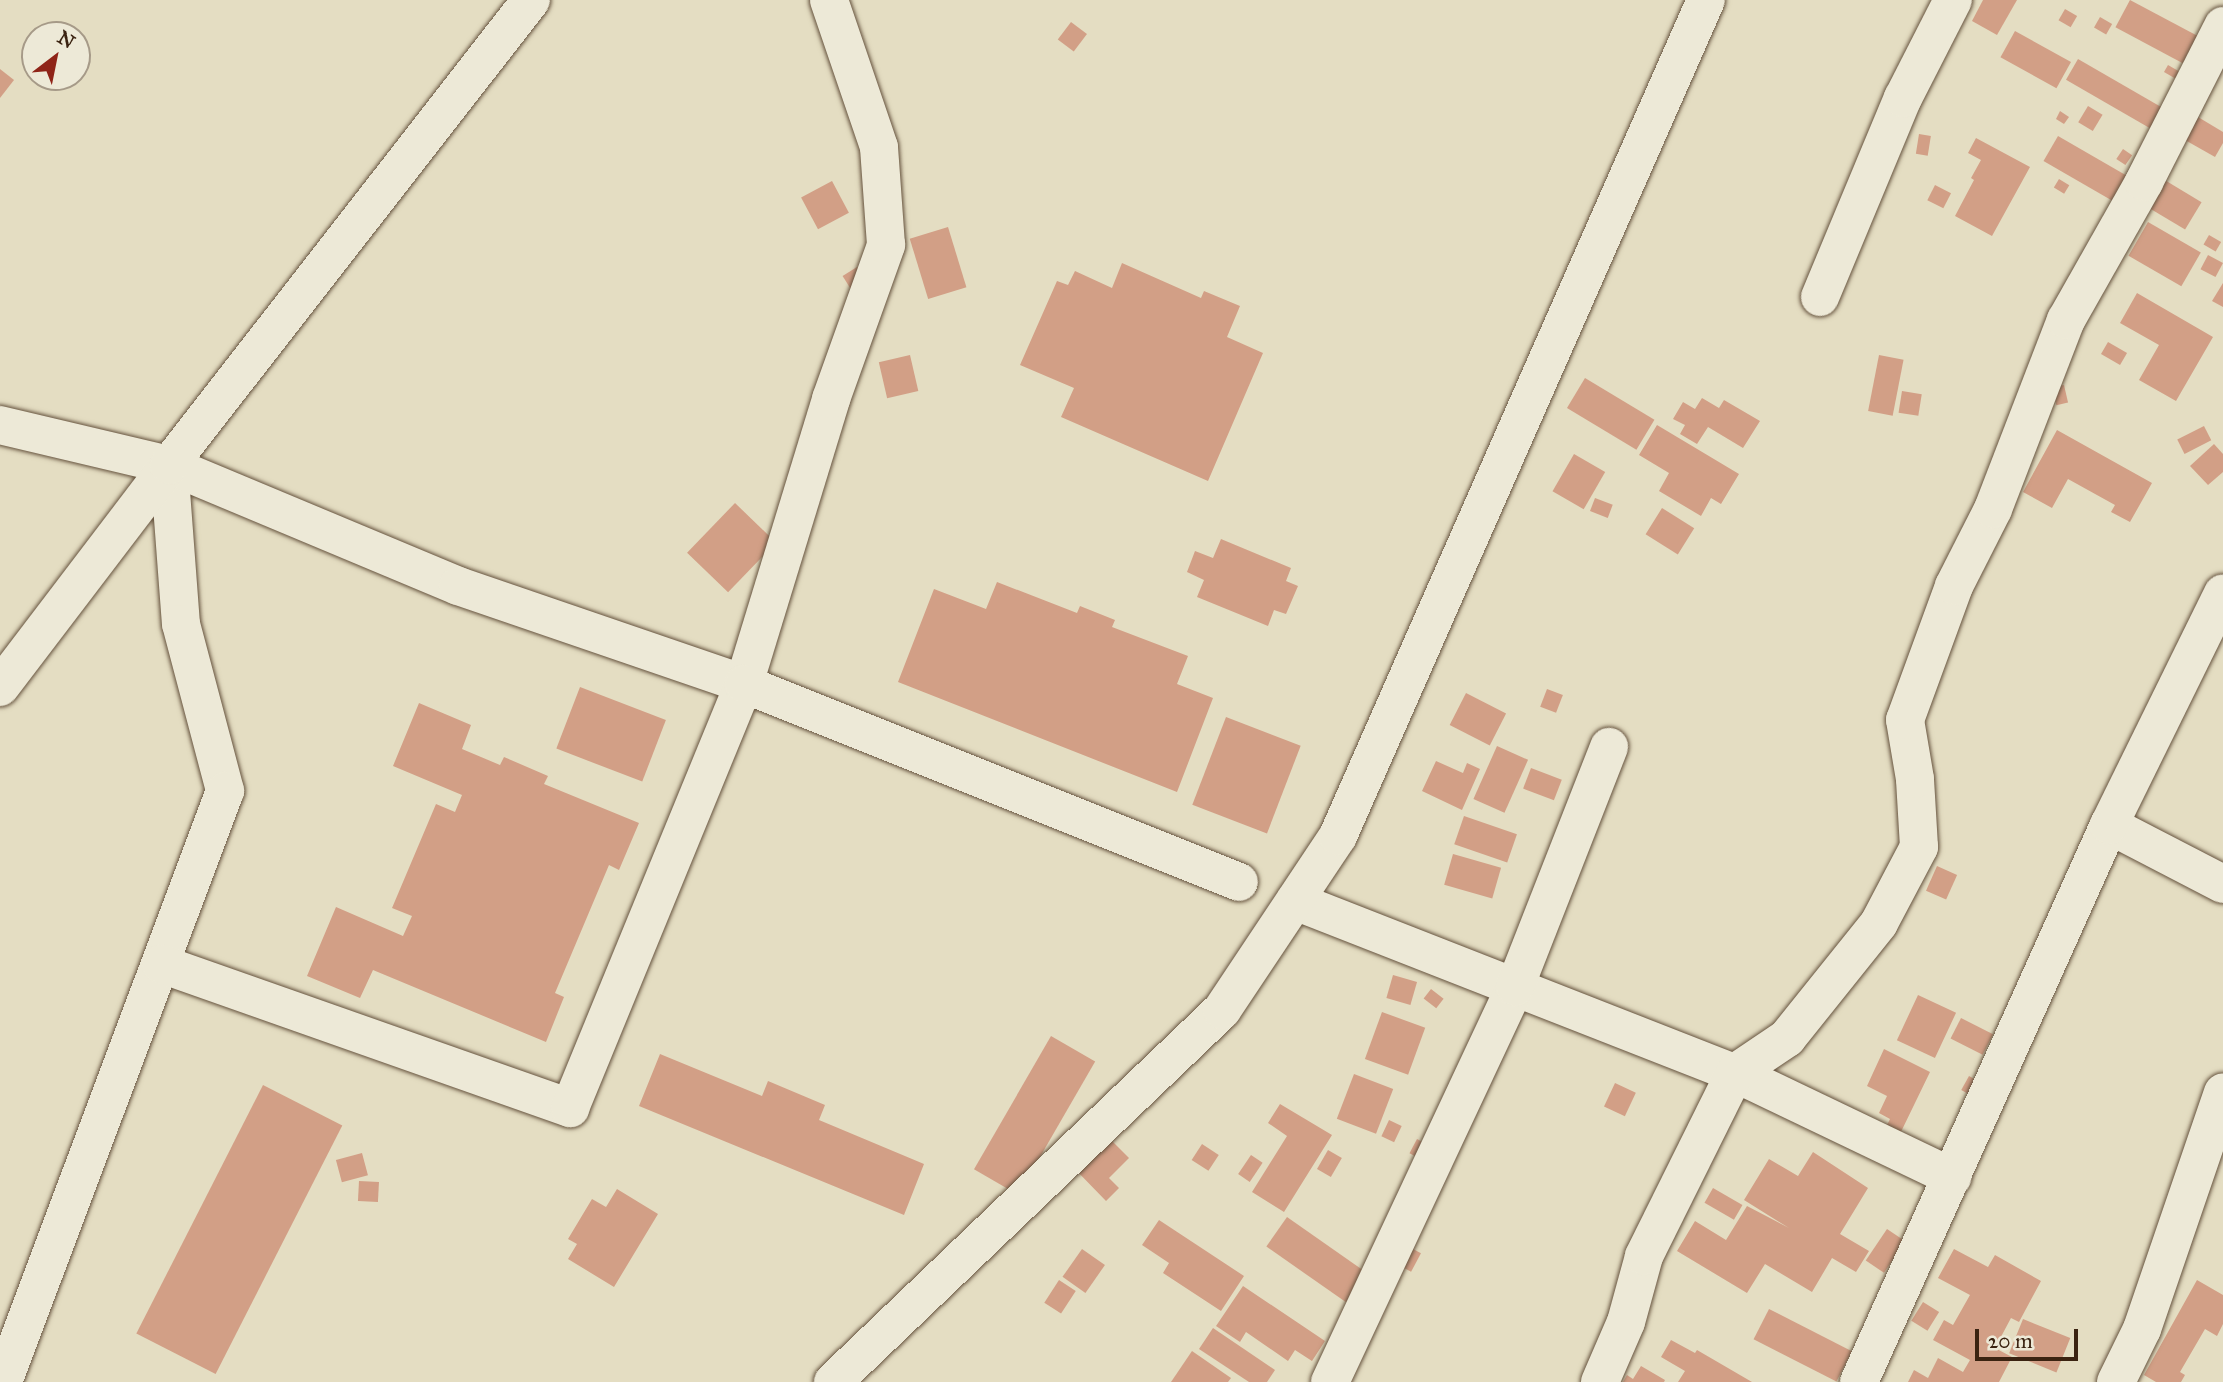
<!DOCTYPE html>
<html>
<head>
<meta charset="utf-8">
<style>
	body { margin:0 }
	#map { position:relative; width:2223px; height:1382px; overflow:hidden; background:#e4ddc2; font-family:"IM FELL Great Primer",serif }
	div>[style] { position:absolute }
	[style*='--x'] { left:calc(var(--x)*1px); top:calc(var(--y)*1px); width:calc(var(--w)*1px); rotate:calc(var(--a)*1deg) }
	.building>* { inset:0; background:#d29f86; transform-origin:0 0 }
	.roads { filter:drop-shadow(0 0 2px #65523d) drop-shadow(0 0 2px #65523d) }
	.minor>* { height:38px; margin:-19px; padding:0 19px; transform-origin:19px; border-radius:19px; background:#ede9d7 }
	span { translate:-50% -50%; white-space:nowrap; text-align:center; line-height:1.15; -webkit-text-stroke:7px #ede9d7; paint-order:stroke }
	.north { position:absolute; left:21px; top:21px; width:70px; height:70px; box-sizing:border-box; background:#ede9d7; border:2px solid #a69a88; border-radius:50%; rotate:32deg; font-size:19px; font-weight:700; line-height:28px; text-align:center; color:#3b2311 }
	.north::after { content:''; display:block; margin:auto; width:24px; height:32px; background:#8f2418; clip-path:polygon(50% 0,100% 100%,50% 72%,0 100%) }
	.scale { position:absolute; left:1975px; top:1329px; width:103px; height:32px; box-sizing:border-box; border:4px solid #3b2311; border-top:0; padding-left:9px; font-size:21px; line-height:24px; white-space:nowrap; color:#3b2311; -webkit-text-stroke:5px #ede9d7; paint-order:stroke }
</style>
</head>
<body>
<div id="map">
	<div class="building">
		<i style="clip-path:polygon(1983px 0,2017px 0,1997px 35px,1972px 21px)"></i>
		<i style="left:2130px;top:0;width:81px;height:31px;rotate:28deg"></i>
		<i style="left:2065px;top:9px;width:14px;height:13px;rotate:30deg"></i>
		<i style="left:2100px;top:17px;width:14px;height:12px;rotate:30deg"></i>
		<i style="left:1071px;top:22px;width:20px;height:22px;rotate:37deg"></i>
		<i style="left:2015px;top:31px;width:64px;height:30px;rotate:29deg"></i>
		<i style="left:2078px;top:59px;width:101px;height:24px;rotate:30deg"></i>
		<i style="left:2168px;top:65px;width:16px;height:8px;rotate:30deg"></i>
		<i style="clip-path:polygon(0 69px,14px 80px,0 98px)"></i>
		<i style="left:2088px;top:106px;width:17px;height:19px;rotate:31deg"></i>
		<i style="clip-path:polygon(2060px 111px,2069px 117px,2064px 124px,2056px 119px)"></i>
		<i style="clip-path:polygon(2198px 117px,2223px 132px,2223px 143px,2215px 157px,2185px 140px)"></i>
		<i style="left:1919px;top:134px;width:12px;height:20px;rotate:9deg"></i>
		<i style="left:2058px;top:136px;width:89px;height:29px;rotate:30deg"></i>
		<i style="clip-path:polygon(1976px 138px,2030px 167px,1992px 236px,1955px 216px,1974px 180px,1971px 178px,1981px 160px,1968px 153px)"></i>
		<i style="left:2123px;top:149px;width:11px;height:12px;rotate:34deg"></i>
		<i style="left:2059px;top:179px;width:12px;height:10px;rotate:31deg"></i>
		<i style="left:2163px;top:179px;width:45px;height:32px;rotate:31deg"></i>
		<i style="left:832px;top:181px;width:36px;height:35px;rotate:62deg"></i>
		<i style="left:1935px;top:185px;width:18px;height:17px;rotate:27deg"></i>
		<i style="left:2148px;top:222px;width:61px;height:39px;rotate:30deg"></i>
		<i style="left:948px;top:227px;width:63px;height:40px;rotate:73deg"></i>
		<i style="left:2209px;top:235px;width:14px;height:11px;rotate:30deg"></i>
		<i style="left:2208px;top:255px;width:17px;height:16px;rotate:28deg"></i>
		<i style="clip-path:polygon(1122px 263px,1201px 298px,1204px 291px,1240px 306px,1227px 337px,1263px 353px,1208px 481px,1061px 417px,1074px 388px,1020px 365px,1057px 281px,1068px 285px,1075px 271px,1112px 288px)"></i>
		<i style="left:857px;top:267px;width:19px;height:17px;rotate:58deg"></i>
		<i style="clip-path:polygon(2223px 283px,2223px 307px,2212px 301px)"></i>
		<i style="clip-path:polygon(2137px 293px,2213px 337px,2176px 401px,2139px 380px,2159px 345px,2120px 323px)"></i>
		<i style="left:2108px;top:342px;width:22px;height:14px;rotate:30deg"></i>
		<i style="left:910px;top:355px;width:37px;height:32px;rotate:77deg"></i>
		<i style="left:1879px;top:355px;width:25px;height:57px;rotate:11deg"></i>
		<i style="left:1585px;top:378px;width:81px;height:35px;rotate:31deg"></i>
		<i style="left:2064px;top:385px;width:18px;height:12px;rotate:77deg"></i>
		<i style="left:1902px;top:391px;width:20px;height:22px;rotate:9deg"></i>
		<i style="clip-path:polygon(1702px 398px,1719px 408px,1724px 400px,1760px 421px,1743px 448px,1708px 427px,1697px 444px,1680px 434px,1685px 425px,1673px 419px,1683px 402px,1695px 409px)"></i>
		<i style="clip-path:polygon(1657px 425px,1739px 474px,1721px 504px,1711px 498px,1701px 516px,1659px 491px,1669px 473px,1639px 455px)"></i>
		<i style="left:2204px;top:426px;width:16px;height:30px;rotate:63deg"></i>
		<i style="clip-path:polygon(2057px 430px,2152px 483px,2130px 522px,2111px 512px,2115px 505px,2068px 479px,2052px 508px,2023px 492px)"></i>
		<i style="clip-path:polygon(2214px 444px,2223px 454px,2223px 472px,2208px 485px,2190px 466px)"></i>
		<i style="left:1574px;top:454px;width:36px;height:43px;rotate:30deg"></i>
		<i style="left:1595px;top:498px;width:19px;height:14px;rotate:21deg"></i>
		<i style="left:735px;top:503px;width:57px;height:69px;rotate:44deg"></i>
		<i style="left:1662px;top:508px;width:38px;height:31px;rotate:32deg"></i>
		<i style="clip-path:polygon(1221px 539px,1291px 568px,1286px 581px,1298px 586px,1286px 614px,1274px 610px,1268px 626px,1197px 597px,1204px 580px,1187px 572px,1195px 551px,1213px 558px)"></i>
		<i style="clip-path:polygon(997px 582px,1077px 613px,1080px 606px,1115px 620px,1112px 627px,1188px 656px,1177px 684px,1213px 698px,1177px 792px,898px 682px,934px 589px,986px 609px)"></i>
		<i style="left:580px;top:687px;width:92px;height:66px;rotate:21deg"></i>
		<i style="left:1547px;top:689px;width:17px;height:19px;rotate:21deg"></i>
		<i style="left:1466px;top:693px;width:45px;height:36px;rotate:27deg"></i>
		<i style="clip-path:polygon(419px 703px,471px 725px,462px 749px,500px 765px,504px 757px,548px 776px,544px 784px,639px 823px,619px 870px,609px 865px,555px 993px,564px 997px,546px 1042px,373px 970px,360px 998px,307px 976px,336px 907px,403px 936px,412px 916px,392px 908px,436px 804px,455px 812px,462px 795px,393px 766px)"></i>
		<i style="left:1226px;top:717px;width:80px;height:94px;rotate:21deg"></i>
		<i style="left:1497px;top:746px;width:34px;height:58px;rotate:24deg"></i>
		<i style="clip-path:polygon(1436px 761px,1463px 773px,1467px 763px,1480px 769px,1462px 810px,1422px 791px)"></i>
		<i style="left:1531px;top:768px;width:33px;height:22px;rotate:21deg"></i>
		<i style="left:1464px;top:816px;width:56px;height:30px;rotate:19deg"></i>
		<i style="left:1453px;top:854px;width:50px;height:32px;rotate:16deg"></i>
		<i style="left:1937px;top:866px;width:22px;height:27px;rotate:24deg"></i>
		<i style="left:1393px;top:975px;width:25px;height:24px;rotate:16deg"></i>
		<i style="left:1431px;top:989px;width:16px;height:12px;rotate:38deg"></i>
		<i style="left:1918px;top:995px;width:42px;height:50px;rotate:25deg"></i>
		<i style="left:1382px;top:1012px;width:46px;height:50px;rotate:20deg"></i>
		<i style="left:1961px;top:1018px;width:36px;height:23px;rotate:27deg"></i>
		<i style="left:1051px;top:1036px;width:51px;height:154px;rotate:30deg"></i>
		<i style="clip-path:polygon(1884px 1049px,1930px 1072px,1898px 1138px,1884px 1131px,1890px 1119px,1879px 1113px,1887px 1096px,1867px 1086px)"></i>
		<i style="clip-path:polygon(660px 1054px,762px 1096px,768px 1081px,825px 1105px,819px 1120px,924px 1164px,904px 1215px,639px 1106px)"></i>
		<i style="left:1354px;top:1074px;width:42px;height:48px;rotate:21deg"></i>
		<i style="left:1969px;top:1076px;width:23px;height:16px;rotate:29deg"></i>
		<i style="left:1615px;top:1083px;width:23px;height:26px;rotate:25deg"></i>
		<i style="left:263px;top:1085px;width:89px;height:279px;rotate:27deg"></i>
		<i style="clip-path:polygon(1280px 1104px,1332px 1135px,1284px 1212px,1252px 1192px,1287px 1136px,1268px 1123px)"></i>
		<i style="left:1389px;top:1120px;width:14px;height:18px;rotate:25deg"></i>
		<i style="clip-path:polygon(1104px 1133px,1129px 1158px,1109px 1178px,1119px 1188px,1106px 1201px,1072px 1166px)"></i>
		<i style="left:1417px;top:1139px;width:17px;height:16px;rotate:28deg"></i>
		<i style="left:1202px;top:1144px;width:20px;height:19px;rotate:33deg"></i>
		<i style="left:1328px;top:1150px;width:16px;height:22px;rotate:30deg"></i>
		<i style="clip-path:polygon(1813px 1152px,1868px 1188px,1840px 1234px,1869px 1251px,1856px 1272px,1832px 1258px,1812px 1292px,1765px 1264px,1747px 1293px,1677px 1251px,1695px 1221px,1726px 1240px,1747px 1206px,1789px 1228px,1744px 1200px,1769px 1159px,1798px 1176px)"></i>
		<i style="left:362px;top:1153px;width:23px;height:27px;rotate:75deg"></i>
		<i style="left:1251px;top:1155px;width:14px;height:23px;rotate:34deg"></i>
		<i style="left:359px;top:1181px;width:20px;height:20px;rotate:3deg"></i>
		<i style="left:1713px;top:1188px;width:34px;height:17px;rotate:30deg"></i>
		<i style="clip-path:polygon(617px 1189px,658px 1214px,614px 1287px,568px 1259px,577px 1244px,568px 1239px,592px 1199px,606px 1207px)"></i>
		<i style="left:1287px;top:1217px;width:103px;height:36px;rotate:35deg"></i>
		<i style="clip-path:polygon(1159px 1220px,1244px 1276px,1221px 1311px,1163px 1273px,1169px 1263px,1142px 1245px)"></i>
		<i style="left:1887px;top:1229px;width:22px;height:38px;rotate:34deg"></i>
		<i style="left:1398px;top:1241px;width:26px;height:21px;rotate:28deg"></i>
		<i style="left:1082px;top:1249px;width:28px;height:34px;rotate:35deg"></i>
		<i style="clip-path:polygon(1954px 1249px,1988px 1267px,1995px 1255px,2041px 1281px,2019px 1322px,2011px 1318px,1995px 1348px,2012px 1357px,1999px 1382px,1908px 1382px,1914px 1370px,1928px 1378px,1938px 1358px,1963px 1372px,1970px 1360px,1933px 1340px,1944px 1320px,1953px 1325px,1970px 1295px,1938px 1278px)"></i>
		<i style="left:1059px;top:1280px;width:20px;height:27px;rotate:33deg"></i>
		<i style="clip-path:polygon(2197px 1280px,2223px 1295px,2223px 1324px,2217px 1336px,2205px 1329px,2180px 1372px,2185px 1375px,2181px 1382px,2156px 1382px,2144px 1375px)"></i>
		<i style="clip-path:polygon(1243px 1286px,1325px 1341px,1312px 1361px,1295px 1350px,1288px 1361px,1246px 1332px,1240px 1342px,1216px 1326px)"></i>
		<i style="left:1923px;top:1302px;width:19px;height:22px;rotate:32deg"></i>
		<i style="left:1769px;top:1309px;width:93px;height:34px;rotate:27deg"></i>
		<i style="left:2023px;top:1319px;width:51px;height:37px;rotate:22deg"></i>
		<i style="clip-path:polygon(1213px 1328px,1275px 1370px,1267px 1382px,1249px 1382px,1199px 1349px)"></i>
		<i style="clip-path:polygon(1671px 1340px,1695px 1353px,1697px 1350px,1752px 1382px,1678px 1382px,1685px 1371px,1661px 1357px)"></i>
		<i style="clip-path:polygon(1192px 1351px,1231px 1378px,1228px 1382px,1171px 1382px)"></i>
		<i style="clip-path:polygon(1641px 1366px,1665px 1380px,1664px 1382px,1623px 1382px,1627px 1375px,1633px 1379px)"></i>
	</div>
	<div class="roads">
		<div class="minor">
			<i style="--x:1820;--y:297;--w:216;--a:-67.4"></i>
			<i style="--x:1903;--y:98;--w:110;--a:-63"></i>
			<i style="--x:0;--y:425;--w:174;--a:13.3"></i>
			<i style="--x:169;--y:465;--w:159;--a:85.7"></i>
			<i style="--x:181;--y:624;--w:173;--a:75.2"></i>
			<i style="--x:225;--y:791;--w:631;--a:110.59"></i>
			<i style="--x:169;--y:465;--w:313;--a:22.7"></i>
			<i style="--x:458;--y:586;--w:302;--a:18.9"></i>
			<i style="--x:744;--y:684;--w:298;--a:-73"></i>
			<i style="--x:831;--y:399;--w:164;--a:-70.3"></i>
			<i style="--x:886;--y:245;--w:98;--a:-94.1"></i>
			<i style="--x:879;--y:147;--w:155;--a:-108.8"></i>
			<i style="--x:0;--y:687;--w:279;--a:-52.7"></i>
			<i style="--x:169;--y:465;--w:589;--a:-52.1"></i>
			<i style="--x:2109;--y:825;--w:128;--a:27.4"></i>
			<i style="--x:1295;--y:901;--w:472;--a:21.4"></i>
			<i style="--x:1735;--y:1073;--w:241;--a:25.6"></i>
			<i style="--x:161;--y:964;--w:434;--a:19.4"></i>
			<i style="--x:570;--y:1108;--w:458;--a:-67.7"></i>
			<i style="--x:744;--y:684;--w:533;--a:21.8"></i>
			<i style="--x:833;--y:1382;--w:538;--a:-43.72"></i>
			<i style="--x:1222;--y:1010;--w:209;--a:-56.3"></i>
			<i style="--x:1338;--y:836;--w:913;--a:-66.24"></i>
			<i style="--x:1330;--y:1382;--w:436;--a:-64.9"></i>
			<i style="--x:1515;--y:987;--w:258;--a:-68.6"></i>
			<i style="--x:1600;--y:1382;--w:65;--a:-66.6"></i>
			<i style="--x:1626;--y:1322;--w:68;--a:-74.7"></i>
			<i style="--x:1644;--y:1256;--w:204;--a:-63.6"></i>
			<i style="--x:1735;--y:1073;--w:63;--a:-33.9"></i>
			<i style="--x:1787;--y:1038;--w:147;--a:-51.3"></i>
			<i style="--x:1879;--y:923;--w:86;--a:-62.2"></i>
			<i style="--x:1919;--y:847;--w:68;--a:-93.4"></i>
			<i style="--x:1915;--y:779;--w:60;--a:-99.6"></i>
			<i style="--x:1905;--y:720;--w:143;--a:-69.9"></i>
			<i style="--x:1954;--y:586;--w:86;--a:-63.1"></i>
			<i style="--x:1993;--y:509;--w:203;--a:-68.9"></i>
			<i style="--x:2066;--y:320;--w:159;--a:-60.5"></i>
			<i style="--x:2144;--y:182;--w:175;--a:-63.1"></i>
			<i style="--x:1859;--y:1382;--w:611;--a:-65.83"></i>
			<i style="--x:2109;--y:825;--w:258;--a:-63.8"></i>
			<i style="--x:2116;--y:1382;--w:59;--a:-63.9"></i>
			<i style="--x:2142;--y:1329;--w:250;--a:-71.1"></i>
		</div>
	</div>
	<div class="north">N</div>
	<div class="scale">20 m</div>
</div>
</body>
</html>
